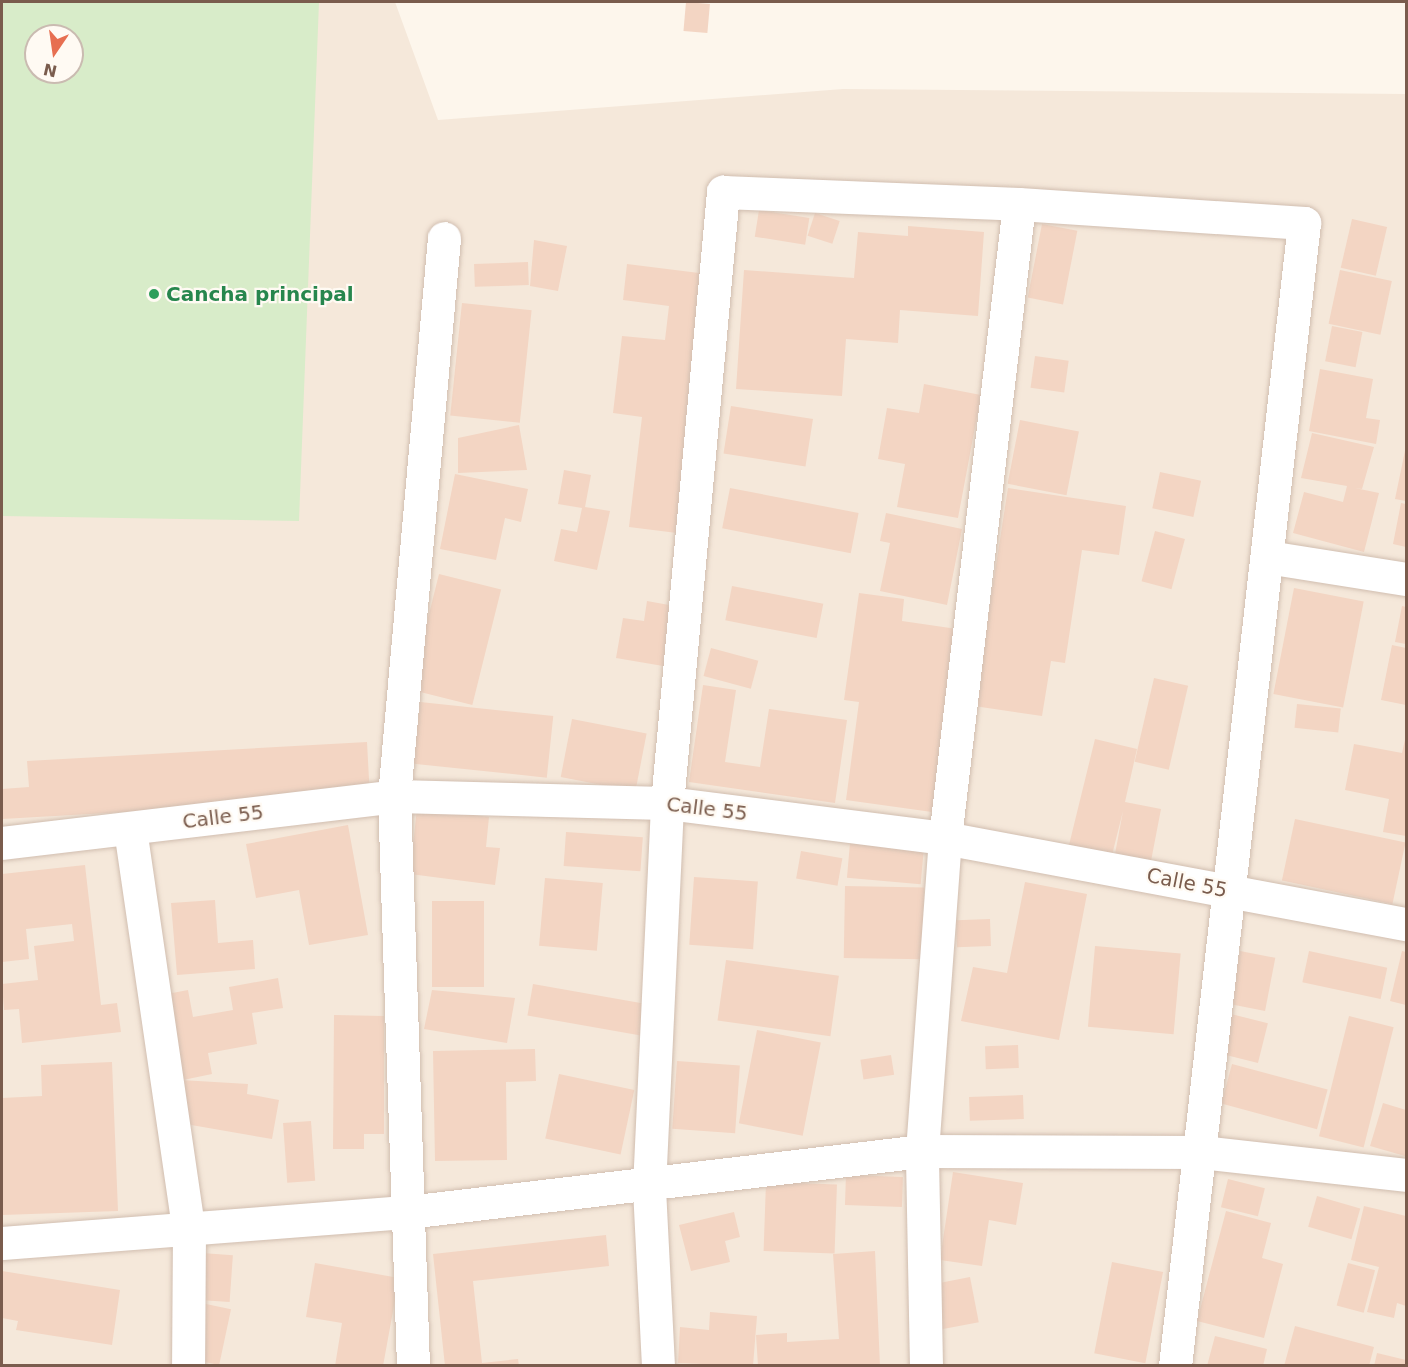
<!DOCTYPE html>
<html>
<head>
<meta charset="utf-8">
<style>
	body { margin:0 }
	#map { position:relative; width:1408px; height:1367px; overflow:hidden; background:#fdf6ec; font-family:"DejaVu Sans",sans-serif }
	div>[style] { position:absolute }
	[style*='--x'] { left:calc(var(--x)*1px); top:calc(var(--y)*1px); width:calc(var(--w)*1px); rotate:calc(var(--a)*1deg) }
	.residential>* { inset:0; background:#f5e8da }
	.green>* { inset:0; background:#d8ecc9 }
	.building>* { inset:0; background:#f3d5c3; transform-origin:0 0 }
	.roads { filter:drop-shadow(0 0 2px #d1beb0) drop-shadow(0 0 2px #d1beb0) }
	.minor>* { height:33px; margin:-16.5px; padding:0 16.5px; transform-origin:16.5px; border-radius:16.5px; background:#fff }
	.dots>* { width:16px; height:16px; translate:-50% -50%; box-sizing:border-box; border:3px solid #fffaf3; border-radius:50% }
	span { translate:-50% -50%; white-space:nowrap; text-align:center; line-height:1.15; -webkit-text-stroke:4.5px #fffaf3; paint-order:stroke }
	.leisure-label { font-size:20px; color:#27864d; font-weight:700 }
	.left { translate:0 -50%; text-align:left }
	.street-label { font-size:20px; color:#7a5c4d }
	.frame { position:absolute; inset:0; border:3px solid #7a5c4d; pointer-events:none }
	.north { position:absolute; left:24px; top:24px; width:60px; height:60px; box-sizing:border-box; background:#fffaf3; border:2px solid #cabbb1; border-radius:50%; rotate:193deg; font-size:16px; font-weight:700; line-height:24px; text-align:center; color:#7a5c4d }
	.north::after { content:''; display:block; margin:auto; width:21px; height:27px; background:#e76f51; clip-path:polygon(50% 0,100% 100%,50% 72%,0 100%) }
</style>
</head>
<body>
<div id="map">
	<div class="residential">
		<i style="clip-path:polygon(evenodd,2px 2px,395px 2px,438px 120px,843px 89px,1406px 94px,1406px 1365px,2px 1366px,2px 2px,36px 36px,72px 36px,72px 72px,36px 72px,36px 36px)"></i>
	</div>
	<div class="green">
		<i style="clip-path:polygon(evenodd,2px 2px,319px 2px,299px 521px,2px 516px,2px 2px,36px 36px,72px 36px,72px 72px,36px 72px,36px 36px)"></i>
	</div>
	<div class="building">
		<i style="left:686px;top:2px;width:24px;height:29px;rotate:5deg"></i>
		<i style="left:759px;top:210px;width:51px;height:27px;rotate:9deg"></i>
		<i style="left:815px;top:213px;width:26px;height:24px;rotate:18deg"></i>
		<i style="left:1352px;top:219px;width:36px;height:50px;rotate:13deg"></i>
		<i style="left:1042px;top:224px;width:36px;height:75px;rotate:11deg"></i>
		<i style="clip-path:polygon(908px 226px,984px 232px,978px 316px,900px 310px,898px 343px,846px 339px,842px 396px,736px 389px,744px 270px,854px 278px,858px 232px,908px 236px)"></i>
		<i style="clip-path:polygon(534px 240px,567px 246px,558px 291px,530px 286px)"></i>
		<i style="left:528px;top:262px;width:23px;height:54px;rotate:88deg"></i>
		<i style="clip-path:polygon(627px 264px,707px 274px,677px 533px,629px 527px,642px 417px,613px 413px,622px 336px,665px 340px,669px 306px,623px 300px)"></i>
		<i style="left:1340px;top:270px;width:53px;height:55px;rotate:12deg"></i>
		<i style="left:462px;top:303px;width:70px;height:113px;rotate:6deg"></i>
		<i style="left:1332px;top:326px;width:31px;height:36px;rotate:11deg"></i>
		<i style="left:1035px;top:356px;width:34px;height:32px;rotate:8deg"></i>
		<i style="clip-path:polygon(1320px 369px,1373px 379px,1366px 418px,1380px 420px,1376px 444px,1309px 431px)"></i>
		<i style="clip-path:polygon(924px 384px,981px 395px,958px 518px,897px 507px,905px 464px,878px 459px,887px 408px,919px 413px)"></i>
		<i style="left:731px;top:406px;width:83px;height:48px;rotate:9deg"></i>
		<i style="left:1020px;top:420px;width:60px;height:65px;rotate:11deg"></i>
		<i style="clip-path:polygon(519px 425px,527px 470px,458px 473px,458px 438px)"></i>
		<i style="clip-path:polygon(1312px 433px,1374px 447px,1362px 489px,1355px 488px,1379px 493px,1364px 552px,1293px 533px,1304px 492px,1343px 502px,1347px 486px,1301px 478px)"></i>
		<i style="clip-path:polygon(1406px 446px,1406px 501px,1395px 499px)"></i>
		<i style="clip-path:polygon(564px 470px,591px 475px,585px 507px,610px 511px,597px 570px,554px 561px,561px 529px,577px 532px,582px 508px,558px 504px)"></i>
		<i style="left:1160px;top:472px;width:42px;height:37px;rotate:12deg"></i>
		<i style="clip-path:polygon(455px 474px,528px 489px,521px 522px,505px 518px,496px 560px,440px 549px)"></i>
		<i style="left:730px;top:488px;width:131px;height:41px;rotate:11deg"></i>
		<i style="clip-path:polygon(1008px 488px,1126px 506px,1119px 555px,1082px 550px,1065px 663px,1051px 661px,1042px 716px,974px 706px)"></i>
		<i style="clip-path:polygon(1401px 503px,1406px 504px,1406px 547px,1393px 544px)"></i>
		<i style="clip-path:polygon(886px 513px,962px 529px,947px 605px,880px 591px,890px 543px,880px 541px)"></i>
		<i style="left:1155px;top:531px;width:31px;height:52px;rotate:15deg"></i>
		<i style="left:439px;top:574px;width:64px;height:119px;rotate:14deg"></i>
		<i style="left:732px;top:586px;width:93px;height:35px;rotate:11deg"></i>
		<i style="left:1294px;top:588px;width:71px;height:108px;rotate:11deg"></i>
		<i style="clip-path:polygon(859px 593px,904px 599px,902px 621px,957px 629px,932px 812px,846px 800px,859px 702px,844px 700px)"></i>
		<i style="clip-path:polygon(647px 601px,680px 607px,669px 667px,616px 658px,623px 618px,644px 621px)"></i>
		<i style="clip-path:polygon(1402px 606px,1406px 607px,1406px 644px,1395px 642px)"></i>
		<i style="clip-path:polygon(1392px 645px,1406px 648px,1406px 705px,1381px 700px)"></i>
		<i style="left:711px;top:648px;width:49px;height:29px;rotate:15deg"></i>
		<i style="left:1154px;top:678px;width:35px;height:86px;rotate:13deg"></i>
		<i style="clip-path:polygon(703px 685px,736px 690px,725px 762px,760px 767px,769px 709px,847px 720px,835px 803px,689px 782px)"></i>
		<i style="left:420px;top:702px;width:134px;height:62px;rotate:6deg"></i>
		<i style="left:1297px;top:704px;width:44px;height:24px;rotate:6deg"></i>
		<i style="left:572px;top:719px;width:76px;height:59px;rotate:11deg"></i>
		<i style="clip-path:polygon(1406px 735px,1406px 836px,1383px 832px,1389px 799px,1345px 790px,1354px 744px,1402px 753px)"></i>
		<i style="clip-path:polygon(1095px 739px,1137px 749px,1125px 802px,1161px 809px,1151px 861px,1115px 854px,1123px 811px,1112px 855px,1069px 845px)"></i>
		<i style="clip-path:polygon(367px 742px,370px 798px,2px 819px,2px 789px,29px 787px,27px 761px)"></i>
		<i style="clip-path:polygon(417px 808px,489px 817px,486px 847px,500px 848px,495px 885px,410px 874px)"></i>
		<i style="left:1295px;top:819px;width:113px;height:63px;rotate:12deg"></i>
		<i style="clip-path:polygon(348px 825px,368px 935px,309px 945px,299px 890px,256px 898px,246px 844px)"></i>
		<i style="left:566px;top:832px;width:77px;height:34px;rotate:4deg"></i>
		<i style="left:850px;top:843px;width:74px;height:35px;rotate:5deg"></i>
		<i style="left:801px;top:851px;width:42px;height:28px;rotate:10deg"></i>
		<i style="clip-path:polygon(85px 865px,101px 1005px,117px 1003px,121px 1032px,22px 1043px,19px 1009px,4px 1010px,2px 984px,38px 980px,34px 946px,74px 941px,72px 924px,26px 929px,29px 959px,2px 962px,2px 874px)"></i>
		<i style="left:694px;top:877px;width:64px;height:68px;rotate:4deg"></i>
		<i style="left:545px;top:878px;width:58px;height:68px;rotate:5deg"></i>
		<i style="clip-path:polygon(1025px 882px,1087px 894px,1059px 1040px,961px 1021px,973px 967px,1007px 973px)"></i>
		<i style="left:845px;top:886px;width:79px;height:72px;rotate:1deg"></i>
		<i style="clip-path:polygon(215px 900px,218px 943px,253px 940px,255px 969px,177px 975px,171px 903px)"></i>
		<i style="left:432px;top:901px;width:52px;height:86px"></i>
		<i style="left:990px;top:919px;width:27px;height:34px;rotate:88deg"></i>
		<i style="left:1095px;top:946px;width:86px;height:81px;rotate:5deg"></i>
		<i style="left:1240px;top:951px;width:36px;height:54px;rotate:11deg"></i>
		<i style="left:1309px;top:951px;width:80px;height:32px;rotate:12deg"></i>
		<i style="clip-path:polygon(1402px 951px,1406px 952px,1406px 1005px,1390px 1001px)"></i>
		<i style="left:726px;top:960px;width:114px;height:61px;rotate:8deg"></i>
		<i style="clip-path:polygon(278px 978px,283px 1008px,252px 1013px,257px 1044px,208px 1053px,212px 1074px,183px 1080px,167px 994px,188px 990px,193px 1017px,233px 1010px,229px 987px)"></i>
		<i style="left:533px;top:984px;width:115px;height:32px;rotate:10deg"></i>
		<i style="clip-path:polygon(432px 990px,515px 998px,507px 1043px,424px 1029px)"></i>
		<i style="left:1231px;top:1014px;width:38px;height:41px;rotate:14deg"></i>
		<i style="clip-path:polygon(334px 1015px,384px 1016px,384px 1134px,364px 1134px,364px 1149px,333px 1149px)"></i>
		<i style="left:1349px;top:1016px;width:46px;height:124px;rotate:14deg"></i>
		<i style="left:757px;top:1030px;width:65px;height:95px;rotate:11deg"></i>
		<i style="left:1018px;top:1045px;width:23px;height:33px;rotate:88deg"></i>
		<i style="clip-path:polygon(535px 1049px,536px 1081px,506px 1082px,507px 1160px,435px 1161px,433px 1051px)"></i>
		<i style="left:891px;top:1055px;width:20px;height:31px;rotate:81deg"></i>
		<i style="left:677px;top:1061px;width:63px;height:68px;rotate:4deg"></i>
		<i style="clip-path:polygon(112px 1062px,118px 1211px,2px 1215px,2px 1098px,42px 1096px,41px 1065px)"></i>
		<i style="left:1232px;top:1064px;width:99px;height:41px;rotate:15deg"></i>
		<i style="left:559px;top:1074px;width:77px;height:66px;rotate:12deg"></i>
		<i style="clip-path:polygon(181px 1080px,248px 1084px,247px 1094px,279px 1100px,272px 1139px,174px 1122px)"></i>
		<i style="left:1023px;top:1095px;width:24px;height:54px;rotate:88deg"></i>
		<i style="clip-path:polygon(1383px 1103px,1406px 1110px,1405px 1156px,1370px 1146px)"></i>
		<i style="left:311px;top:1121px;width:60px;height:28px;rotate:86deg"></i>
		<i style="clip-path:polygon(953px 1172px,1023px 1183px,1016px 1225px,989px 1220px,982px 1266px,940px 1260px)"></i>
		<i style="left:846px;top:1175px;width:57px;height:30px;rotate:2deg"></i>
		<i style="left:1228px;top:1179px;width:38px;height:29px;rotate:14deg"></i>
		<i style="left:766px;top:1182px;width:71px;height:69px;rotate:2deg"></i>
		<i style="left:1317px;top:1196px;width:45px;height:32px;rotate:16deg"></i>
		<i style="clip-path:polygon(1364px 1206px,1406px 1216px,1406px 1306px,1397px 1303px,1394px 1318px,1367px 1312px,1379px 1267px,1351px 1260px)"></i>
		<i style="clip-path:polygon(1226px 1211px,1271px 1223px,1262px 1258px,1283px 1264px,1264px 1338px,1197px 1321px)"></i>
		<i style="clip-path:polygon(734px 1212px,740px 1237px,725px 1241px,730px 1262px,691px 1271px,679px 1225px)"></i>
		<i style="clip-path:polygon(606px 1235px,609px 1266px,473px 1281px,482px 1363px,518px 1359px,519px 1366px,445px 1366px,433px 1254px)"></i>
		<i style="clip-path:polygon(875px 1251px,880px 1366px,758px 1366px,756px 1335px,787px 1333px,787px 1342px,839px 1339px,833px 1254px)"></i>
		<i style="left:188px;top:1252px;width:45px;height:47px;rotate:4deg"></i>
		<i style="left:1112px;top:1262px;width:52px;height:93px;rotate:11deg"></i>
		<i style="clip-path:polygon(315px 1263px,399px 1278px,383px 1366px,335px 1366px,342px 1323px,306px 1317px)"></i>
		<i style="left:1348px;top:1263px;width:28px;height:44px;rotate:15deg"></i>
		<i style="clip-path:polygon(2px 1271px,120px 1290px,112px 1345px,16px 1330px,18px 1321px,2px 1318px)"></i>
		<i style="left:970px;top:1277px;width:46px;height:39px;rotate:79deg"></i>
		<i style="left:187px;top:1300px;width:45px;height:57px;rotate:12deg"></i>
		<i style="clip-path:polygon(710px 1312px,757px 1316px,753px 1366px,678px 1363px,680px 1327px,709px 1330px)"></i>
		<i style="clip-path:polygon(1295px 1326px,1374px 1347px,1369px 1366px,1284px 1366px)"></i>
		<i style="clip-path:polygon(1215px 1336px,1267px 1349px,1263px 1366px,1207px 1366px)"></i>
		<i style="clip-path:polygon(1377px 1353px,1406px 1360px,1406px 1366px,1374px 1366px)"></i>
	</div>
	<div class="roads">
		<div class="minor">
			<i style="--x:1267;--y:557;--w:141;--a:9"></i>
			<i style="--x:130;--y:829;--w:406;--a:81.7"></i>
			<i style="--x:189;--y:1231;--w:135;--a:90.4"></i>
			<i style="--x:2;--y:843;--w:395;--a:-6.8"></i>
			<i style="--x:394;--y:796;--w:273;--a:1.5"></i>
			<i style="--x:667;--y:803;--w:280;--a:7.2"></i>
			<i style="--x:945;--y:838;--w:469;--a:10.6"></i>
			<i style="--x:2;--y:1243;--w:407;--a:-4.4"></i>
			<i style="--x:408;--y:1212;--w:518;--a:-6.77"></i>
			<i style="--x:922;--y:1151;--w:279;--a:0.2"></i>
			<i style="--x:1201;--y:1152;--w:206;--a:6.4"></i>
			<i style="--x:413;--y:1366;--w:570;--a:-91.91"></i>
			<i style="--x:394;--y:796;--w:560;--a:-84.88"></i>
			<i style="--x:658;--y:1366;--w:179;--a:-92.9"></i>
			<i style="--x:649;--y:1187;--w:384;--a:-87.3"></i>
			<i style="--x:667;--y:803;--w:614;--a:-84.76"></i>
			<i style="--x:723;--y:192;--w:296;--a:2.3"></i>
			<i style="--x:1019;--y:204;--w:286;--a:3.8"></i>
			<i style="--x:1304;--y:223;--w:1150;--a:96.44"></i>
			<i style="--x:926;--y:1366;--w:215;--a:-91.1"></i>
			<i style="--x:922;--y:1151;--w:314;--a:-85.8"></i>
			<i style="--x:945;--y:838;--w:638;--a:-83.34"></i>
		</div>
	</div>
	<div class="dots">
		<i style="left:154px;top:294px;background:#2e9e5b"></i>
	</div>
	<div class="leisure-label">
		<span class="left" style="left:166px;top:294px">Cancha principal</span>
	</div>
	<div class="street-label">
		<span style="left:707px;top:809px;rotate:7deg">Calle 55</span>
		<span style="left:223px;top:817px;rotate:-7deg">Calle 55</span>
		<span style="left:1187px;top:883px;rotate:11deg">Calle 55</span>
	</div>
	<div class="frame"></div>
	<div class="north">N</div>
</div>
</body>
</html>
